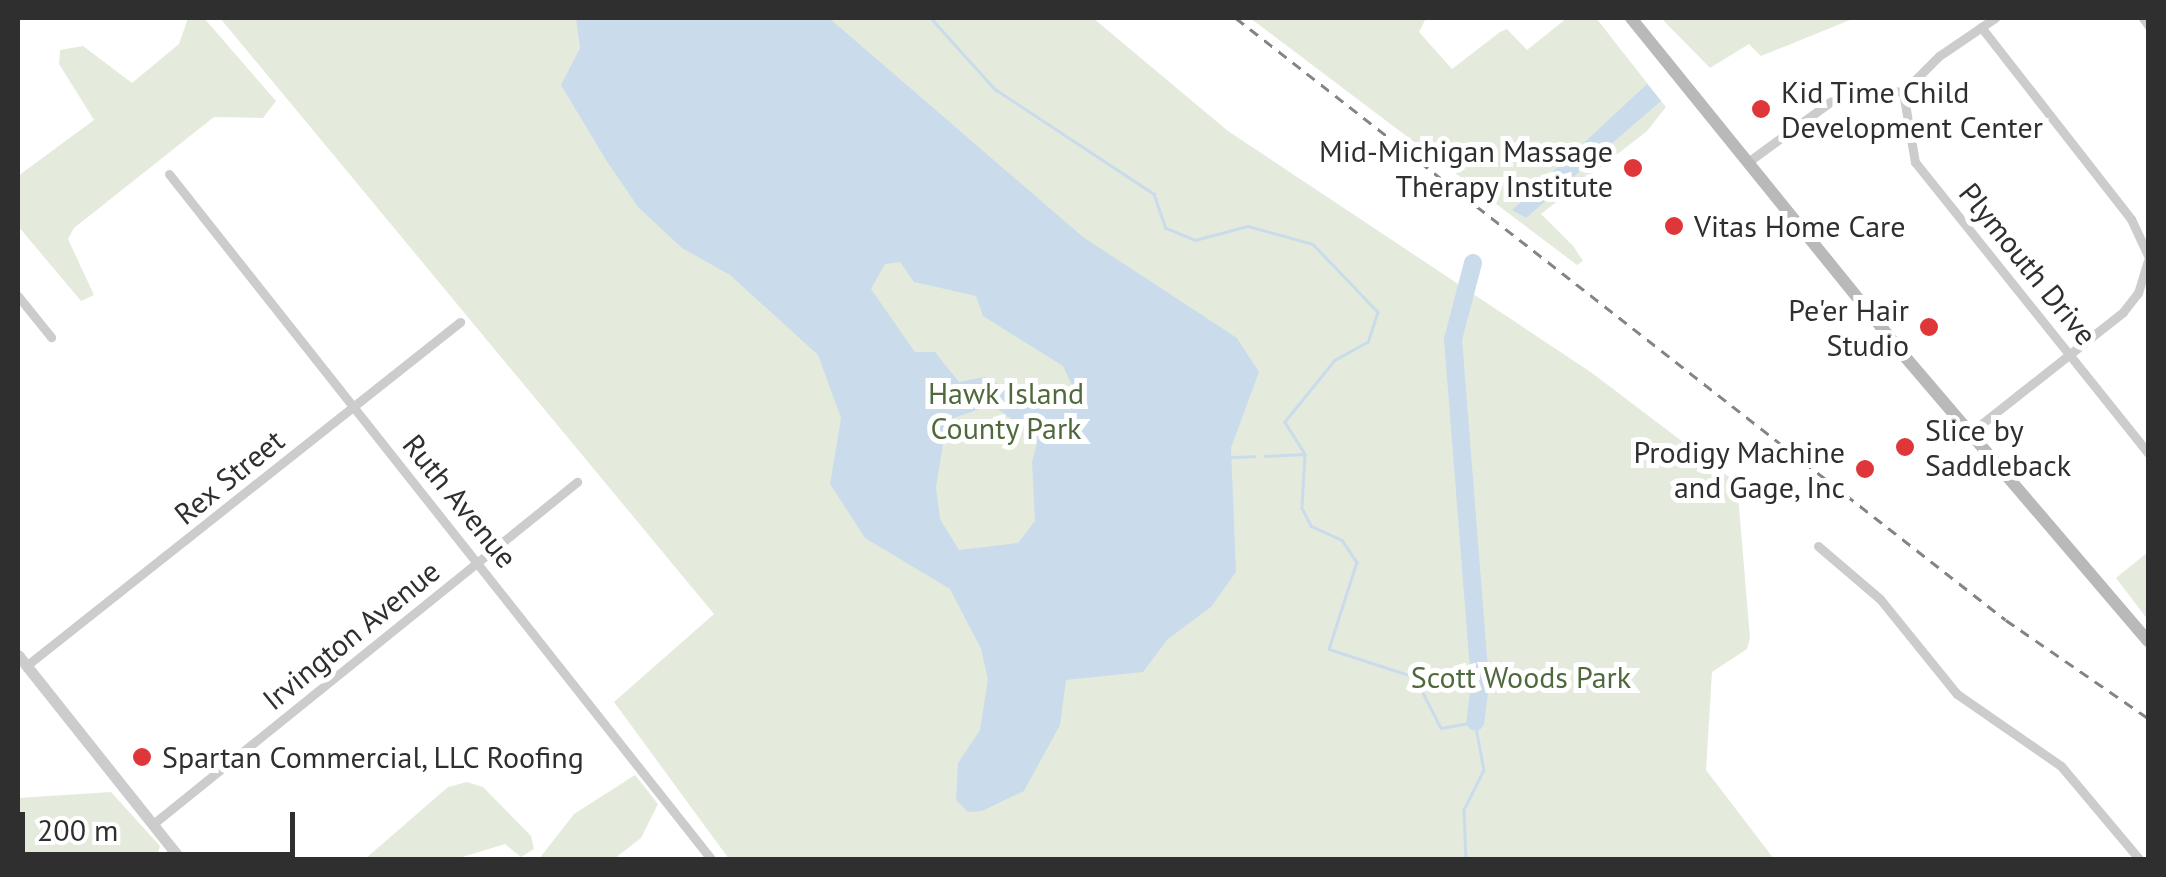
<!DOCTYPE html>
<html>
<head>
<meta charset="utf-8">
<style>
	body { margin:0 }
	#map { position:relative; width:2166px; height:877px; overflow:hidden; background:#fff; font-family:"PT Sans",sans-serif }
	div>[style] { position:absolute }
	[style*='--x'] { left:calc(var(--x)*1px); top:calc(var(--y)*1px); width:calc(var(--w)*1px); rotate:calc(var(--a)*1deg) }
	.green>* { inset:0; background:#e4ebdd }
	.water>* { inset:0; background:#cadceb }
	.stream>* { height:2.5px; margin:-1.25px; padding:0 1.25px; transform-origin:1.25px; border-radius:1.25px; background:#cadceb }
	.river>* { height:18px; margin:-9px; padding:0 9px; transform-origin:9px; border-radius:9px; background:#cadceb }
	.minor>* { height:9px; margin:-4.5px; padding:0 4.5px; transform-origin:4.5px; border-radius:4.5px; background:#ccc }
	.tertiary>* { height:11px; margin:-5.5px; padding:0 5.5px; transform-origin:5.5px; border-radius:5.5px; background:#ccc }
	.secondary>* { height:12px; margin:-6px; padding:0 6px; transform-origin:6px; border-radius:6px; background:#b9b9b9 }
	.rail>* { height:2.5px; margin-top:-1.25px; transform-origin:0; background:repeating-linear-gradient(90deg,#848484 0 10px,transparent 0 18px) }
	.dots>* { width:28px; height:28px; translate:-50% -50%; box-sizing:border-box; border:5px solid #fff; border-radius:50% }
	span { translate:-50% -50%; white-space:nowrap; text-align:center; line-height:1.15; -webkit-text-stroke:10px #fff; paint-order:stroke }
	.poi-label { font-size:30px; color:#2f2f2f }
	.left { translate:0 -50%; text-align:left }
	.right { translate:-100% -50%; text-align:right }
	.street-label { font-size:30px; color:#2f2f2f }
	.park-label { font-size:30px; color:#4f693d }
	.frame { position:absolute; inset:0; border:20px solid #2f2f2f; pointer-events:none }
	.scale { position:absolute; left:20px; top:812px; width:275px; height:45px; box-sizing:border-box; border:5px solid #2f2f2f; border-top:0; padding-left:12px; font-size:30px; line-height:35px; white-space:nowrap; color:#2f2f2f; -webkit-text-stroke:8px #fff; paint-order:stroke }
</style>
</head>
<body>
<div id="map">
	<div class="green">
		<i style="clip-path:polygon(188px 18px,204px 18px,276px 101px,263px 118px,214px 117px,74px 228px,68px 239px,94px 295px,81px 301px,18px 226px,18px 176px,94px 120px,59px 64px,60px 50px,83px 46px,132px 83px,179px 44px)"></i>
		<i style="clip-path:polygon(220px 18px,1093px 18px,1228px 131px,1592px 373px,1737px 483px,1750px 638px,1747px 649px,1712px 672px,1706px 770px,1774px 859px,729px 859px,614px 702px,714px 614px)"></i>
		<i style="clip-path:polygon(1250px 18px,1426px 18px,1419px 32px,1452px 69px,1500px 32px,1507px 29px,1527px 50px,1567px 18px,1596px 18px,1666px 107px,1647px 131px,1541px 214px,1574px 247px,1583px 261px,1577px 265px)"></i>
		<i style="clip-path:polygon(1661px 18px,1855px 18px,1761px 56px,1749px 44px,1710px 68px)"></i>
		<i style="clip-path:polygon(2148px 552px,2148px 620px,2116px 578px)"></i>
		<i style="clip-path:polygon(635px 775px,658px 804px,641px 838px,614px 859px,539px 859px,574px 814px)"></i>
		<i style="clip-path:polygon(467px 782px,483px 787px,531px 836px,534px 849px,521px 857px,505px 844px,456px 859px,365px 859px,448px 787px)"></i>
		<i style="clip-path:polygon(111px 792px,160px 846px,156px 859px,18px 859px,18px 798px)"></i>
	</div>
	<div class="water">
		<i style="clip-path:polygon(evenodd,576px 18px,829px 18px,1083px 237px,1237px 338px,1259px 372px,1231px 448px,1236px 572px,1211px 607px,1168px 639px,1143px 672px,1066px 680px,1060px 725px,1024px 791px,982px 811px,968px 812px,956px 800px,958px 763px,980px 730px,988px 679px,981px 649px,950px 589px,865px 538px,830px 484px,841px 418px,818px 355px,730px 275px,682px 248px,638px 207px,606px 160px,561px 85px,580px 48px,576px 18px,900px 262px,914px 282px,976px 296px,983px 316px,1063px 366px,1078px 398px,1050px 409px,984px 377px,959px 382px,935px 352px,915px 352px,871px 289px,885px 264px,900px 262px,576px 18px,992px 405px,1038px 438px,1032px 462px,1035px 521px,1018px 543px,959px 550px,940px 519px,936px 487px,947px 420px,992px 405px)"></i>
		<i style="clip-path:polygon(1647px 84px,1661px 101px,1526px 218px,1512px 210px)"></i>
	</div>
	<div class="stream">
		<i style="--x:931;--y:18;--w:96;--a:48"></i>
		<i style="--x:995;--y:89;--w:191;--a:33.4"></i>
		<i style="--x:1154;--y:194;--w:36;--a:71"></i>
		<i style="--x:1166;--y:228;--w:31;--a:22"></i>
		<i style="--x:1195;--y:240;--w:55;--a:-14.8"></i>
		<i style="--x:1248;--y:226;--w:67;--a:15.5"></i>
		<i style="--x:1313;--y:244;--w:94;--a:46.3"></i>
		<i style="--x:1378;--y:312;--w:32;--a:108"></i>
		<i style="--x:1368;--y:342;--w:38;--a:151"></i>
		<i style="--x:1335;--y:360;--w:80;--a:128.9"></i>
		<i style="--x:1285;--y:422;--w:38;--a:58"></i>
		<i style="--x:1305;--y:454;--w:54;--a:93.2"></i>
		<i style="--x:1302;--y:508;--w:20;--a:63"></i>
		<i style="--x:1311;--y:526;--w:34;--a:24"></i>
		<i style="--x:1342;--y:540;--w:27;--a:56"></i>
		<i style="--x:1357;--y:562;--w:91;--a:107.8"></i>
		<i style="--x:1329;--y:649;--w:90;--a:18"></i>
		<i style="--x:1415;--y:677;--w:57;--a:63"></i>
		<i style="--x:1441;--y:728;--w:35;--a:-10"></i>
		<i style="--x:1475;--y:722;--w:49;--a:79.4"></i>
		<i style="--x:1484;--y:770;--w:45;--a:116.6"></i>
		<i style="--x:1464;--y:810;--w:50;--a:87.7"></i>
		<i style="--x:1265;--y:456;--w:39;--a:-3"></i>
		<i style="--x:1231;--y:457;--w:23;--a:-2"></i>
	</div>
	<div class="river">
		<i style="--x:1473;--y:263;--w:79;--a:104.7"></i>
		<i style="--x:1453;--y:339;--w:346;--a:85.5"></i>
		<i style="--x:1480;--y:684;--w:38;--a:97"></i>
	</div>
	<div class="minor">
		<i style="--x:2143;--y:18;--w:9;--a:54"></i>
		<i style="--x:1981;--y:27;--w:244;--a:52"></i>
		<i style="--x:2131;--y:219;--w:40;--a:65"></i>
		<i style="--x:1903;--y:92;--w:71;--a:80.3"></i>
		<i style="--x:1915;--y:162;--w:373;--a:51.3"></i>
		<i style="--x:1748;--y:162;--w:102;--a:-36.2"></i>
		<i style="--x:1830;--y:102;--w:42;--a:-18"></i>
		<i style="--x:1870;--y:89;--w:33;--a:5"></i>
		<i style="--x:1903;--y:92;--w:51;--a:-45"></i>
		<i style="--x:1939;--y:56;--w:68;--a:-34.2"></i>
		<i style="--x:169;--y:174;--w:875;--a:51.64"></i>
		<i style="--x:18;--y:296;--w:53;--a:51.2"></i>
		<i style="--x:1970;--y:433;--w:195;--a:-38.3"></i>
		<i style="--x:2123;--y:312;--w:24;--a:-52"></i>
		<i style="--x:2138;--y:293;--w:34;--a:-73"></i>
		<i style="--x:1818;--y:546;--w:82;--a:40.5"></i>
		<i style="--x:1880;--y:599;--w:122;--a:51"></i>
		<i style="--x:1957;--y:694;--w:126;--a:34.7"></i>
		<i style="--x:2061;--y:766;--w:123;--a:50"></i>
		<i style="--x:26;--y:666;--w:554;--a:-38.4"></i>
		<i style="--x:153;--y:824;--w:545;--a:-38.89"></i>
	</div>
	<div class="tertiary">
		<i style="--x:18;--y:655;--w:262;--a:51.5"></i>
	</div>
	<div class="secondary">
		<i style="--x:1631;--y:18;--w:429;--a:51"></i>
		<i style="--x:1901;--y:352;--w:380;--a:49.5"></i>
	</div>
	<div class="rail">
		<i style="--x:1236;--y:18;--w:977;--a:38.02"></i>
		<i style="--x:2006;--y:620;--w:173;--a:34.6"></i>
	</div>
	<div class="dots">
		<i style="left:1761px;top:109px;background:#df3739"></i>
		<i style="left:1633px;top:168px;background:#df3739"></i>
		<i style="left:1674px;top:226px;background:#df3739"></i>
		<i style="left:1929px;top:327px;background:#df3739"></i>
		<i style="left:1905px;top:447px;background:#df3739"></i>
		<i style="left:1865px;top:469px;background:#df3739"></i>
		<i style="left:142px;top:757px;background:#df3739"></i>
	</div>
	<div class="poi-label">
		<span class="left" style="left:1781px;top:109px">Kid Time Child<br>Development Center</span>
		<span class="right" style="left:1613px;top:168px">Mid-Michigan Massage<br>Therapy Institute</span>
		<span class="left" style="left:1694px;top:226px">Vitas Home Care</span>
		<span class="right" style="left:1909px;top:327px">Pe'er Hair<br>Studio</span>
		<span class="left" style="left:1925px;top:447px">Slice by<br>Saddleback</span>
		<span class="right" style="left:1845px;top:469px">Prodigy Machine<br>and Gage, Inc</span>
		<span class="left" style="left:162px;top:757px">Spartan Commercial, LLC Roofing</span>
	</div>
	<div class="street-label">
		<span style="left:2028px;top:264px;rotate:51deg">Plymouth Drive</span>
		<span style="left:229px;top:477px;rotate:-39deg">Rex Street</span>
		<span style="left:460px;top:501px;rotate:51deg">Ruth Avenue</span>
		<span style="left:351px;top:635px;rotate:-39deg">Irvington Avenue</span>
	</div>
	<div class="park-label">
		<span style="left:1006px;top:410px">Hawk Island<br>County Park</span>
		<span style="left:1521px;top:677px">Scott Woods Park</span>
	</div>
	<div class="frame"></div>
	<div class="scale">200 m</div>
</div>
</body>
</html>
